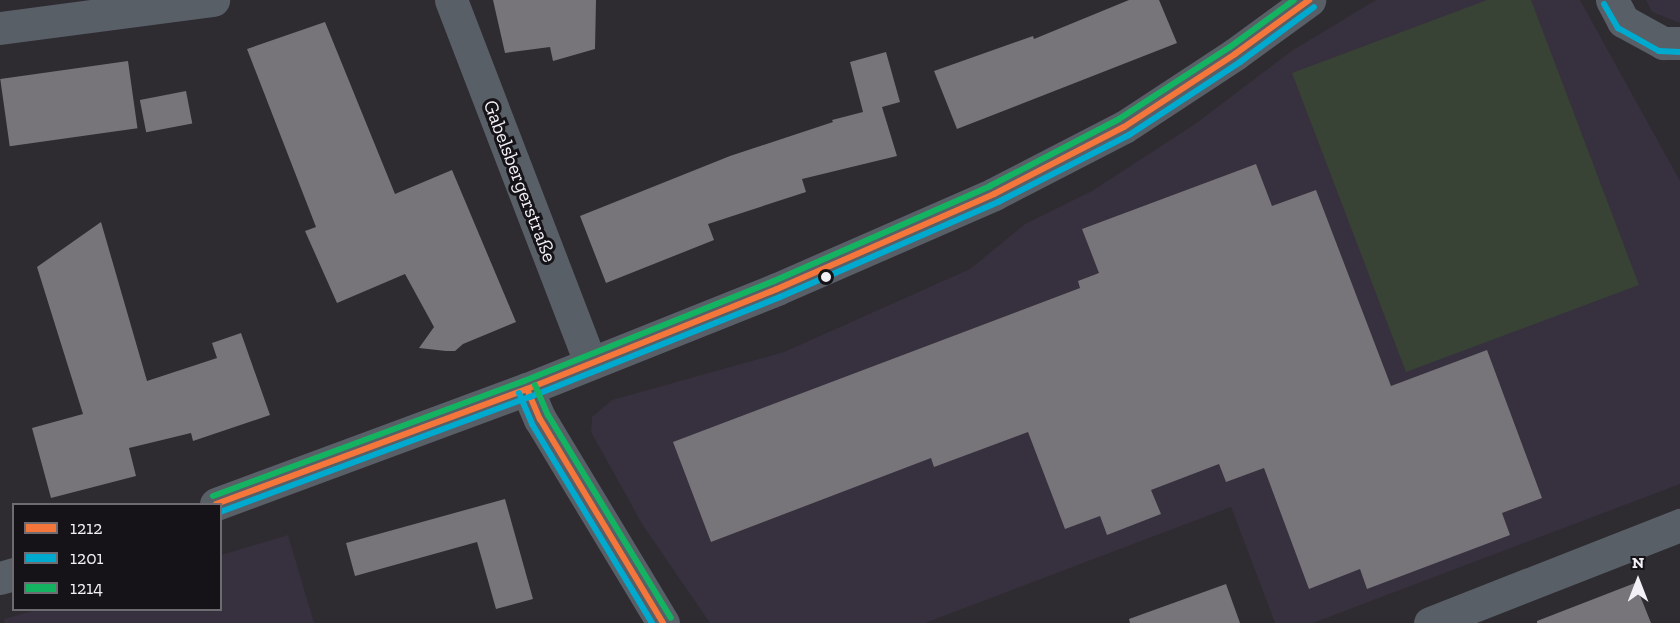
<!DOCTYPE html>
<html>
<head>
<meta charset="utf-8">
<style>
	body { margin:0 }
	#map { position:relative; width:1680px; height:623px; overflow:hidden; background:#2e2b31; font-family:"Zilla Slab",serif }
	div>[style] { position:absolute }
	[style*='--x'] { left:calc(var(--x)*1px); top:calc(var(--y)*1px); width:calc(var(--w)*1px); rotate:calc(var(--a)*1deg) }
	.built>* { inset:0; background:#37303e }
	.green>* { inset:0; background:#384235 }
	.building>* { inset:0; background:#77757a; transform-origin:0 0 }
	.minor>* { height:33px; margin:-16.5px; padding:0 16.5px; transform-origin:16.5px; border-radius:16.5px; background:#585f67 }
	.bus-1>* { height:6px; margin:-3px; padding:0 3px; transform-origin:3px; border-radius:3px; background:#f5763a }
	.bus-2>* { height:6px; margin:-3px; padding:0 3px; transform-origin:3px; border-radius:3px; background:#00a9ce }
	.bus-3>* { height:6px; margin:-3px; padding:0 3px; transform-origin:3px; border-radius:3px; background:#13b361 }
	.dots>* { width:16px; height:16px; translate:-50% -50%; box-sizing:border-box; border:3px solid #151317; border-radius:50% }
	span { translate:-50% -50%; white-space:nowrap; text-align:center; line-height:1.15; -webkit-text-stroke:6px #151317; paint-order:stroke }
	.street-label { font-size:20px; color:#f3f0f7 }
	.legend { position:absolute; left:12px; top:503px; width:210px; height:108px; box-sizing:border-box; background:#151317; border:2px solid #6e6b71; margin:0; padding:8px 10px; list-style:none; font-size:18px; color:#f3f0f7 }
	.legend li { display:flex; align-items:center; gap:12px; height:30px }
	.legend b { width:30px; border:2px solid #6e6b71 }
	.north { position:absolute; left:1608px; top:551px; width:60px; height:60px; -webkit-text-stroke:4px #151317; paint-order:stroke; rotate:0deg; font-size:16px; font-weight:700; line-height:24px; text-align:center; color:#f3f0f7 }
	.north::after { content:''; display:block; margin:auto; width:21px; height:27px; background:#f3f0f7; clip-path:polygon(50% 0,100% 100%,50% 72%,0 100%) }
</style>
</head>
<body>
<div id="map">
	<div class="built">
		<i style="clip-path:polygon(1376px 0,1580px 0,1680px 181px,1680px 484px,1313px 623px,1275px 623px,1231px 507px,925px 623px,710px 623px,642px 524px,591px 432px,592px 417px,612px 400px,784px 352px,970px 269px,1025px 224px,1092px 191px,1195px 124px,1293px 50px)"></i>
		<i style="clip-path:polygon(1646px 0,1680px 0,1680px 23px,1652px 12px)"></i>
		<i style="clip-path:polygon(288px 535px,314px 623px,5px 623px,4px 619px,36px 610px,220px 610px,221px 555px)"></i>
	</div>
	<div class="green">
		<i style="clip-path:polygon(1487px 0,1531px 0,1639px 285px,1406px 372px,1292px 73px)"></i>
	</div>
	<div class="building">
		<i style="clip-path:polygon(493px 0,596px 0,595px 49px,553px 61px,550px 47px,505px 53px)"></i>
		<i style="clip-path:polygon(1129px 0,1159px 0,1177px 43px,957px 129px,934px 71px,1033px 36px,1034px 39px)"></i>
		<i style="clip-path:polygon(325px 22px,395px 194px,452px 170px,516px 322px,463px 344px,455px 351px,446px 351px,419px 348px,434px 327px,405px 274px,337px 303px,305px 231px,316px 227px,247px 49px)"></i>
		<i style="clip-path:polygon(886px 52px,900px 102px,882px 107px,897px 156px,802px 179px,806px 192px,708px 224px,714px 240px,606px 283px,580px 216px,730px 156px,833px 122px,832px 120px,863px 112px,850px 62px)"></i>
		<i style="left:128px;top:61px;width:68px;height:129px;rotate:82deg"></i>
		<i style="left:186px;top:91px;width:33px;height:47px;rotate:79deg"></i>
		<i style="clip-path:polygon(1256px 164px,1272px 206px,1316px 190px,1391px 386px,1487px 350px,1542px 498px,1502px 513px,1510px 535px,1367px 589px,1360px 569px,1309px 589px,1264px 468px,1226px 482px,1219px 464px,1151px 490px,1161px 514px,1107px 535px,1100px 516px,1065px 529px,1028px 432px,934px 467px,931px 458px,711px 542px,673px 442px,1080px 288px,1078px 281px,1099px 273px,1082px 229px)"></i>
		<i style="clip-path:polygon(101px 222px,147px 381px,217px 358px,212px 343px,241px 333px,270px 415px,193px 441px,191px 433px,129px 448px,136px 476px,51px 498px,32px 428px,83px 414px,37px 267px)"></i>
		<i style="clip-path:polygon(505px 499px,533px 599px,496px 609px,477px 542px,355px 576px,346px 543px)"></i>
		<i style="clip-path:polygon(1635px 583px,1651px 623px,1537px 623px,1537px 621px)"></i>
		<i style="clip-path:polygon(1226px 584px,1240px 623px,1130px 623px,1129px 619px)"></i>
	</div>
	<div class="minor">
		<i style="--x:451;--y:0;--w:389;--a:69"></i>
		<i style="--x:1612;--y:0;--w:24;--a:62"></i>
		<i style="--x:1623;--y:21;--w:46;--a:28.8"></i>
		<i style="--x:1663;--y:43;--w:17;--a:0"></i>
		<i style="--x:0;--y:28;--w:215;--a:-7.5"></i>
		<i style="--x:527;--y:389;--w:33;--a:67"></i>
		<i style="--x:540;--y:419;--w:238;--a:58.9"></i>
		<i style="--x:216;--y:504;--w:332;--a:-20.3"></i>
		<i style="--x:527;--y:389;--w:269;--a:-21.8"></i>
		<i style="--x:777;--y:289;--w:237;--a:-23.6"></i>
		<i style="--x:994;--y:194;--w:146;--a:-27.3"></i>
		<i style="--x:1124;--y:127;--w:133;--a:-33.3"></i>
		<i style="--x:1235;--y:54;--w:92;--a:-36.1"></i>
		<i style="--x:0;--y:578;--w:15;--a:-16"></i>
		<i style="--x:1430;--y:623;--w:269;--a:-21.4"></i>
	</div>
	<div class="bus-1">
		<i style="--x:527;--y:389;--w:33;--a:67"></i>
		<i style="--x:540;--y:419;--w:238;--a:58.9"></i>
		<i style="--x:216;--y:504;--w:332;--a:-20.3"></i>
		<i style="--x:527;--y:389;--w:269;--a:-21.8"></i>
		<i style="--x:777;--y:289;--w:237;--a:-23.6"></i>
		<i style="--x:994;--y:194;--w:146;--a:-27.3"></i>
		<i style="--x:1124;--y:127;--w:133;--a:-33.3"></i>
		<i style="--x:1235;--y:54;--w:92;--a:-36.1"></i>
	</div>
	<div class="bus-2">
		<i style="--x:1604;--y:4;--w:28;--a:60"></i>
		<i style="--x:1618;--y:28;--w:47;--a:29.3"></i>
		<i style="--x:1659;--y:51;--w:21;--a:3"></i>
		<i style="--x:519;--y:393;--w:34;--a:67"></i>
		<i style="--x:532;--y:424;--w:232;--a:58.9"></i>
		<i style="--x:220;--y:512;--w:331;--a:-20.4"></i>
		<i style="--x:530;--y:397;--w:269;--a:-21.8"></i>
		<i style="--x:780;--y:297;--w:238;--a:-23.5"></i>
		<i style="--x:998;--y:202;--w:147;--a:-27.1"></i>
		<i style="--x:1129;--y:135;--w:133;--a:-33.3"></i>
		<i style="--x:1240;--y:62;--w:92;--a:-36.6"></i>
	</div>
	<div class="bus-3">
		<i style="--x:535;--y:385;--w:33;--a:67"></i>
		<i style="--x:548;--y:415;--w:237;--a:58.8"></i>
		<i style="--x:213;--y:496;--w:332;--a:-20.3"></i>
		<i style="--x:524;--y:381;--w:269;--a:-21.8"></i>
		<i style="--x:774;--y:281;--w:236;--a:-23.7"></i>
		<i style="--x:990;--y:186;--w:145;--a:-27.4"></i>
		<i style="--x:1119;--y:119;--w:132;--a:-33"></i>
		<i style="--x:1230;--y:47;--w:79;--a:-36.3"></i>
	</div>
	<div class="dots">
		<i style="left:826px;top:277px;background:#f3f0f7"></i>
	</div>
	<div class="street-label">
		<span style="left:520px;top:181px;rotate:69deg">Gabelsbergerstraße</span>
	</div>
	<ul class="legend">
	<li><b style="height:8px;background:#f5763a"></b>1212</li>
	<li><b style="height:8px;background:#00a9ce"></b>1201</li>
	<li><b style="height:8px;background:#13b361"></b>1214</li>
	</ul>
	<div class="north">N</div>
</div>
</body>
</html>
